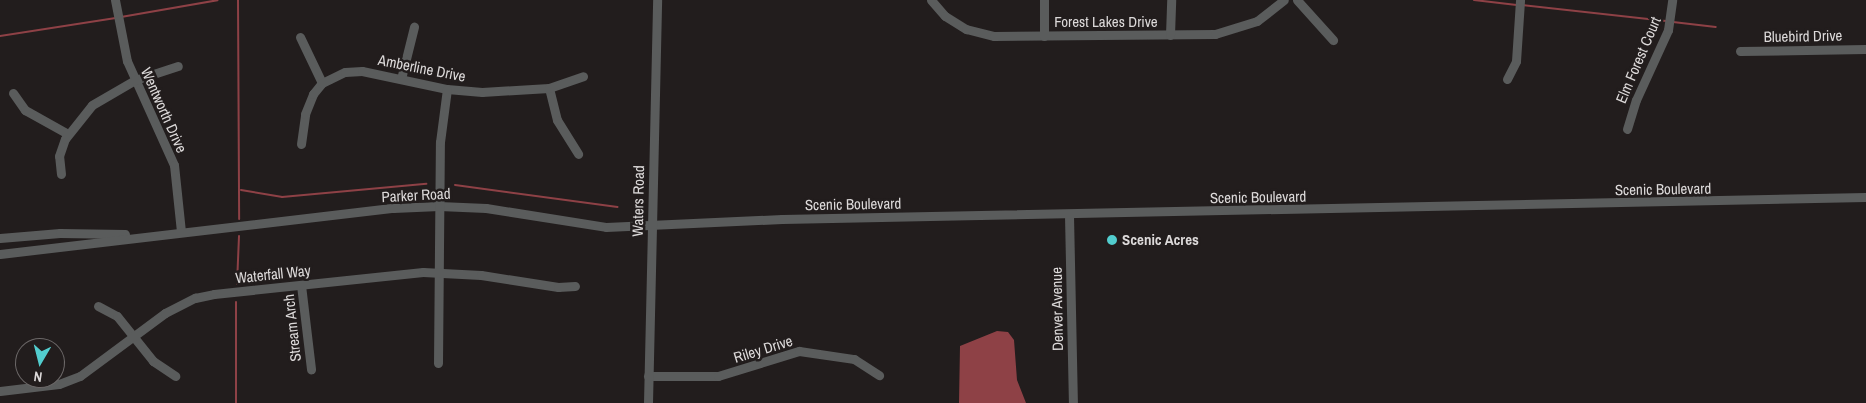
<!DOCTYPE html>
<html>
<head>
<meta charset="utf-8">
<style>
	body { margin:0 }
	#map { position:relative; width:1866px; height:403px; overflow:hidden; background:#221d1d; font-family:"Archivo Narrow",sans-serif }
	div>[style] { position:absolute }
	[style*='--x'] { left:calc(var(--x)*1px); top:calc(var(--y)*1px); width:calc(var(--w)*1px); rotate:calc(var(--a)*1deg) }
	.water>* { inset:0; background:#8e4146 }
	.stream>* { height:2px; margin:-1px; padding:0 1px; transform-origin:1px; border-radius:1px; background:#8e4146 }
	.minor>* { height:9px; margin:-4.5px; padding:0 4.5px; transform-origin:4.5px; border-radius:4.5px; background:#5a5c5c }
	.dots>* { width:14px; height:14px; translate:-50% -50%; box-sizing:border-box; border:2px solid #221d1d; border-radius:50% }
	span { translate:-50% -50%; white-space:nowrap; text-align:center; line-height:1.15; -webkit-text-stroke:5px #221d1d; paint-order:stroke }
	.street-label { font-size:15px; color:#dcd9d9 }
	.poi-label { font-size:15px; color:#dcd9d9; font-weight:700 }
	.left { translate:0 -50%; text-align:left }
	.north { position:absolute; left:15px; top:338px; width:50px; height:50px; box-sizing:border-box; background:#221d1d; border:1px solid #6c6868; border-radius:50%; rotate:188deg; font-size:14px; font-weight:700; line-height:20px; text-align:center; color:#dcd9d9 }
	.north::after { content:''; display:block; margin:auto; width:18px; height:22px; background:#52cdce; clip-path:polygon(50% 0,100% 100%,50% 72%,0 100%) }
</style>
</head>
<body>
<div id="map">
	<div class="water">
		<i style="clip-path:polygon(997px 331px,1008px 332px,1014px 340px,1017px 380px,1026px 403px,959px 403px,960px 346px)"></i>
	</div>
	<div class="stream">
		<i style="--x:238;--y:0;--w:219;--a:89.7"></i>
		<i style="--x:1474;--y:0;--w:43;--a:6.6"></i>
		<i style="--x:1522;--y:5;--w:145;--a:6.3"></i>
		<i style="--x:121;--y:17;--w:98;--a:-9.9"></i>
		<i style="--x:1673;--y:22;--w:43;--a:6.6"></i>
		<i style="--x:0;--y:36;--w:117;--a:-8.8"></i>
		<i style="--x:455;--y:185;--w:164;--a:7.7"></i>
		<i style="--x:241;--y:190;--w:42;--a:9.7"></i>
		<i style="--x:282;--y:197;--w:145;--a:-5.2"></i>
		<i style="--x:237;--y:284;--w:48;--a:-87.6"></i>
		<i style="--x:236;--y:302;--w:101;--a:90"></i>
	</div>
	<div class="minor">
		<i style="--x:115;--y:0;--w:62;--a:78.9"></i>
		<i style="--x:127;--y:61;--w:114;--a:65.7"></i>
		<i style="--x:174;--y:165;--w:67;--a:84"></i>
		<i style="--x:931;--y:0;--w:21;--a:49"></i>
		<i style="--x:945;--y:16;--w:25;--a:32"></i>
		<i style="--x:966;--y:29;--w:29;--a:14"></i>
		<i style="--x:994;--y:36;--w:221;--a:-0.5"></i>
		<i style="--x:1215;--y:34;--w:44;--a:-17.2"></i>
		<i style="--x:1257;--y:21;--w:34;--a:-38"></i>
		<i style="--x:1044;--y:0;--w:36;--a:90"></i>
		<i style="--x:1297;--y:0;--w:54;--a:48"></i>
		<i style="--x:1170;--y:35;--w:35;--a:-88"></i>
		<i style="--x:300;--y:37;--w:51;--a:64.4"></i>
		<i style="--x:1740;--y:51;--w:126;--a:-0.9"></i>
		<i style="--x:401;--y:79;--w:54;--a:-76"></i>
		<i style="--x:1507;--y:79;--w:20;--a:-63"></i>
		<i style="--x:1516;--y:61;--w:61;--a:-86.2"></i>
		<i style="--x:549;--y:88;--w:33;--a:76"></i>
		<i style="--x:557;--y:120;--w:40;--a:58"></i>
		<i style="--x:13;--y:93;--w:21;--a:55"></i>
		<i style="--x:25;--y:110;--w:49;--a:29.2"></i>
		<i style="--x:1627;--y:129;--w:30;--a:-73"></i>
		<i style="--x:1636;--y:100;--w:77;--a:-65.4"></i>
		<i style="--x:1668;--y:30;--w:30;--a:-82"></i>
		<i style="--x:301;--y:144;--w:30;--a:-82"></i>
		<i style="--x:305;--y:114;--w:22;--a:-68"></i>
		<i style="--x:313;--y:94;--w:14;--a:-51"></i>
		<i style="--x:322;--y:83;--w:25;--a:-26"></i>
		<i style="--x:345;--y:72;--w:17;--a:-3"></i>
		<i style="--x:362;--y:71;--w:87;--a:12"></i>
		<i style="--x:447;--y:89;--w:35;--a:5"></i>
		<i style="--x:482;--y:92;--w:67;--a:-3.4"></i>
		<i style="--x:549;--y:88;--w:36;--a:-19"></i>
		<i style="--x:61;--y:174;--w:18;--a:-96"></i>
		<i style="--x:59;--y:156;--w:18;--a:-71"></i>
		<i style="--x:65;--y:139;--w:43;--a:-51.5"></i>
		<i style="--x:92;--y:105;--w:50;--a:-30.2"></i>
		<i style="--x:135;--y:80;--w:45;--a:-18"></i>
		<i style="--x:1069;--y:215;--w:188;--a:88.8"></i>
		<i style="--x:0;--y:238;--w:60;--a:-4.8"></i>
		<i style="--x:60;--y:233;--w:65;--a:0.9"></i>
		<i style="--x:0;--y:254;--w:396;--a:-6.7"></i>
		<i style="--x:393;--y:208;--w:46;--a:-2.5"></i>
		<i style="--x:439;--y:206;--w:47;--a:2.4"></i>
		<i style="--x:486;--y:208;--w:121;--a:9"></i>
		<i style="--x:606;--y:227;--w:176;--a:-2.6"></i>
		<i style="--x:782;--y:219;--w:1084;--a:-1.16"></i>
		<i style="--x:301;--y:285;--w:85;--a:83.2"></i>
		<i style="--x:98;--y:306;--w:21;--a:28"></i>
		<i style="--x:117;--y:316;--w:58;--a:51.3"></i>
		<i style="--x:153;--y:361;--w:27;--a:34"></i>
		<i style="--x:438;--y:363;--w:221;--a:-89.5"></i>
		<i style="--x:440;--y:142;--w:53;--a:-82.5"></i>
		<i style="--x:648;--y:376;--w:70;--a:0"></i>
		<i style="--x:718;--y:376;--w:85;--a:-17.2"></i>
		<i style="--x:799;--y:351;--w:56;--a:8.3"></i>
		<i style="--x:854;--y:359;--w:30;--a:33"></i>
		<i style="--x:0;--y:391;--w:59;--a:-6.8"></i>
		<i style="--x:59;--y:384;--w:22;--a:-21"></i>
		<i style="--x:80;--y:376;--w:106;--a:-36.5"></i>
		<i style="--x:165;--y:313;--w:34;--a:-27"></i>
		<i style="--x:195;--y:298;--w:19;--a:-12"></i>
		<i style="--x:214;--y:294;--w:210;--a:-6"></i>
		<i style="--x:423;--y:272;--w:58;--a:3"></i>
		<i style="--x:481;--y:275;--w:78;--a:8.9"></i>
		<i style="--x:558;--y:287;--w:17;--a:-3"></i>
		<i style="--x:648;--y:403;--w:403;--a:-88.7"></i>
	</div>
	<div class="dots">
		<i style="left:1112px;top:240px;background:#52cdce"></i>
	</div>
	<div class="street-label">
		<span style="left:1106px;top:22px">Forest Lakes Drive</span>
		<span style="left:1803px;top:36px;rotate:-1deg">Bluebird Drive</span>
		<span style="left:1638px;top:60px;rotate:-67deg">Elm Forest Court</span>
		<span style="left:422px;top:68px;rotate:11deg">Amberline Drive</span>
		<span style="left:164px;top:110px;rotate:66deg">Wentworth Drive</span>
		<span style="left:1663px;top:189px;rotate:-1deg">Scenic Boulevard</span>
		<span style="left:416px;top:195px;rotate:-3deg">Parker Road</span>
		<span style="left:1258px;top:197px;rotate:-1deg">Scenic Boulevard</span>
		<span style="left:638px;top:201px;rotate:-89deg">Waters Road</span>
		<span style="left:853px;top:204px;rotate:-1deg">Scenic Boulevard</span>
		<span style="left:273px;top:274px;rotate:-6deg">Waterfall Way</span>
		<span style="left:1057px;top:309px;rotate:-91deg">Denver Avenue</span>
		<span style="left:292px;top:328px;rotate:-96deg">Stream Arch</span>
		<span style="left:763px;top:349px;rotate:-17deg">Riley Drive</span>
	</div>
	<div class="poi-label">
		<span class="left" style="left:1122px;top:240px">Scenic Acres</span>
	</div>
	<div class="north">N</div>
</div>
</body>
</html>
